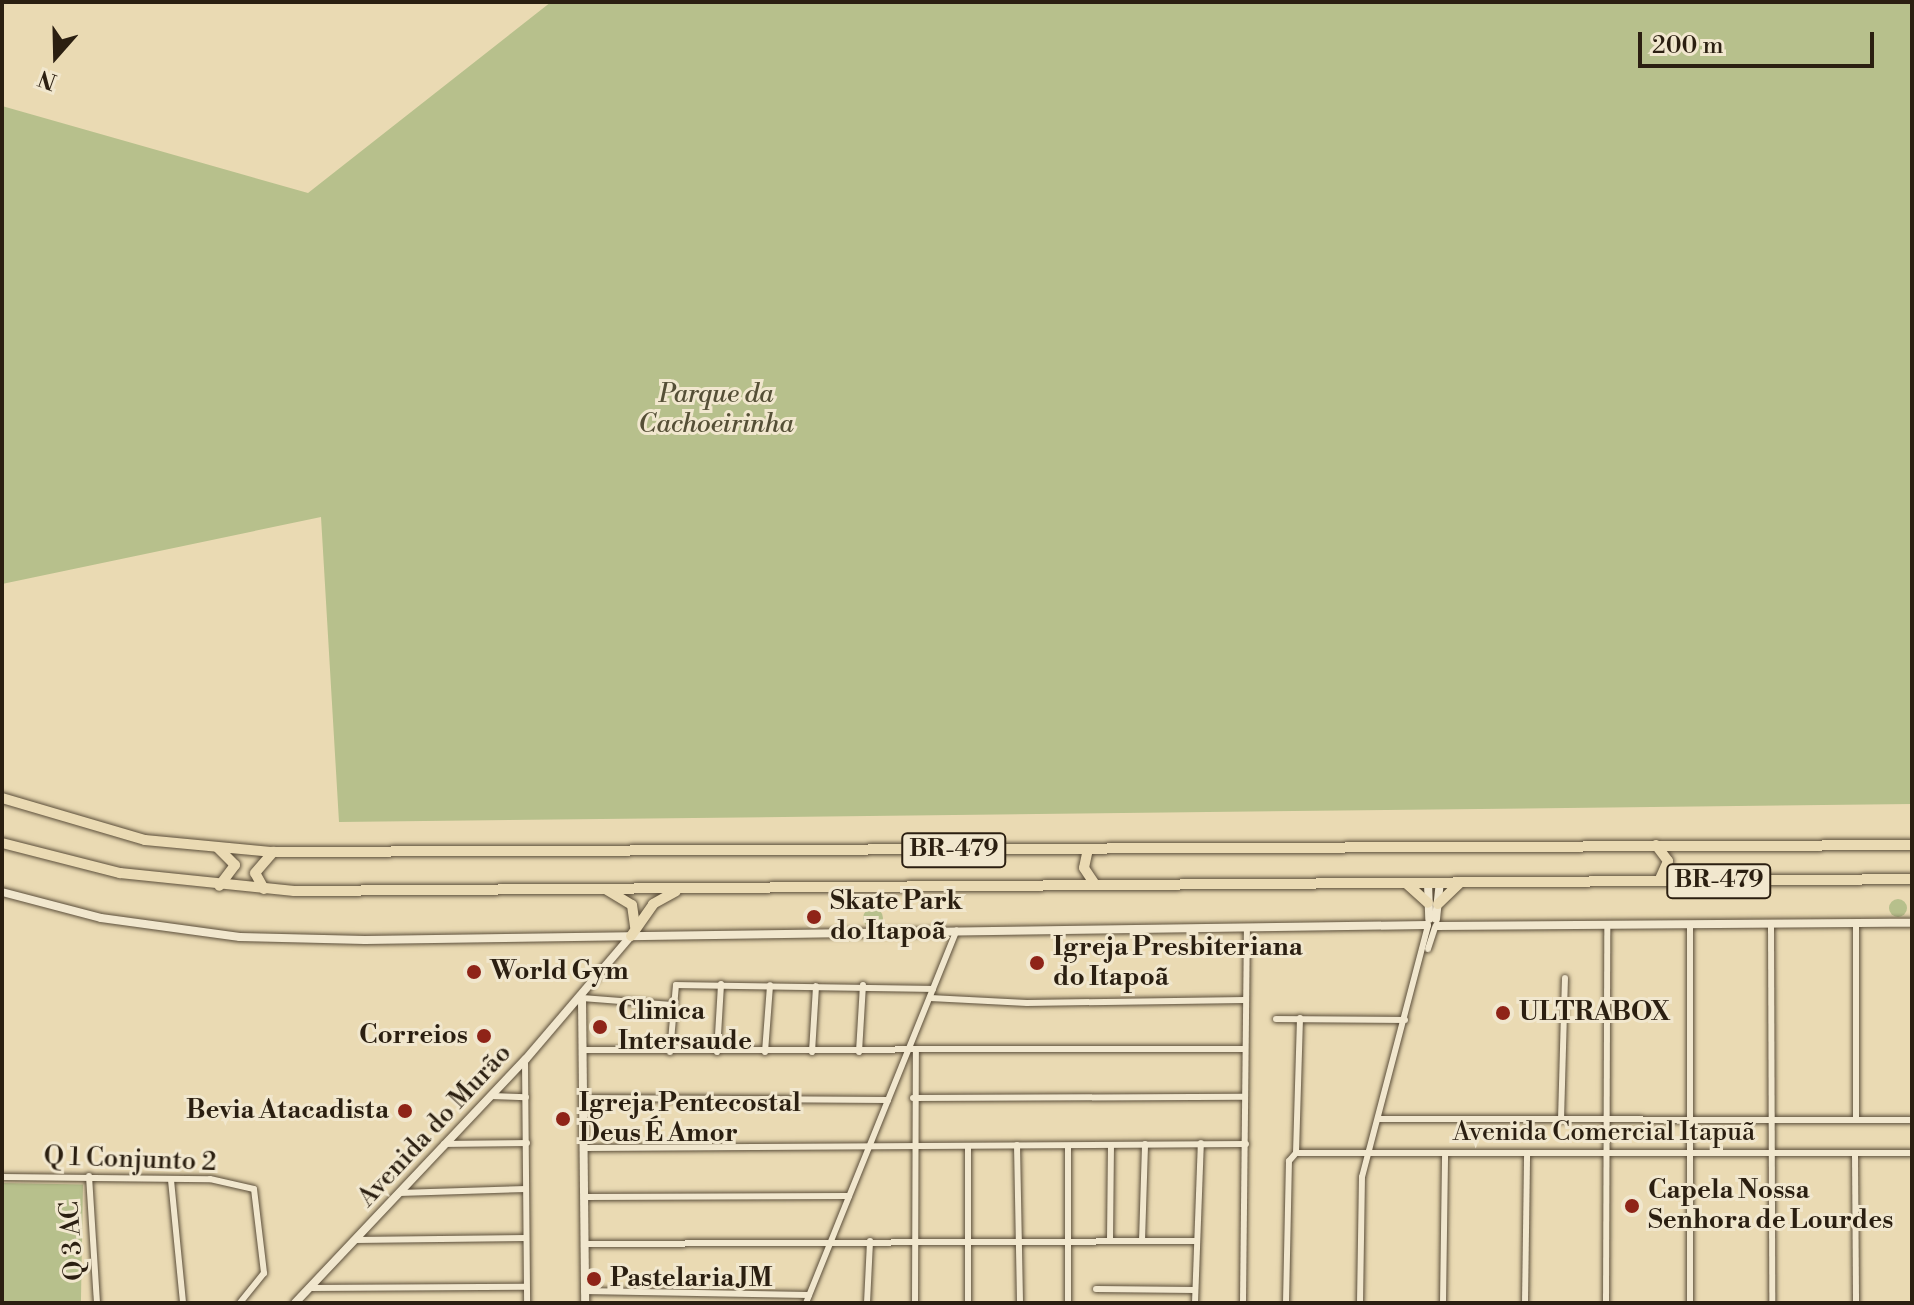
<!DOCTYPE html>
<html>
<head>
<meta charset="utf-8">
<style>
	body { margin:0 }
	#map { position:relative; width:1914px; height:1305px; overflow:hidden; background:#eadab3; font-family:"Libre Bodoni",serif }
	div>[style] { position:absolute }
	[style*='--x'] { left:calc(var(--x)*1px); top:calc(var(--y)*1px); width:calc(var(--w)*1px); rotate:calc(var(--a)*1deg) }
	.green>* { inset:0; background:#b7c08c; transform-origin:0 0 }
	.round { border-radius:50% }
	.roads { filter:drop-shadow(0 0 2px #5b4e3a) drop-shadow(0 0 2px #5b4e3a) }
	.minor>* { height:6px; margin:-3px; padding:0 3px; transform-origin:3px; border-radius:3px; background:#f1e7ce }
	.tertiary>* { height:8px; margin:-4px; padding:0 4px; transform-origin:4px; border-radius:4px; background:#f1e7ce }
	.primary>* { height:10px; margin:-5px; padding:0 5px; transform-origin:5px; border-radius:5px; background:#eadab3 }
	.dots>* { width:22px; height:22px; translate:-50% -50%; box-sizing:border-box; border:4px solid #f1e7ce; border-radius:50% }
	span { translate:-50% -50%; white-space:nowrap; text-align:center; line-height:1.15; -webkit-text-stroke:6px #f1e7ce; paint-order:stroke }
	.shield-label span { padding:2px 6px; background:#f1e7ce; border:2px solid; border-radius:6px; -webkit-text-stroke-width:0 }
	.shield-label { font-size:24px; color:#2b1f11; font-weight:700 }
	.park-label { font-size:26px; color:#554f36; font-style:italic }
	.poi-label { font-size:26px; color:#2b1f11; font-weight:700 }
	.left { translate:0 -50%; text-align:left }
	.right { translate:-100% -50%; text-align:right }
	.street-label { font-size:26px; color:#2b1f11 }
	.frame { position:absolute; inset:0; border:4px solid #2b1f11; pointer-events:none }
	.north { position:absolute; left:16px; top:16px; width:80px; height:80px; -webkit-text-stroke:6px #f1e7ce; paint-order:stroke; rotate:200deg; font-size:22px; font-weight:700; line-height:32px; text-align:center; color:#2b1f11 }
	.north::after { content:''; display:block; margin:auto; width:28px; height:36px; background:#2b1f11; clip-path:polygon(50% 0,100% 100%,50% 72%,0 100%) }
	.scale { position:absolute; left:1638px; top:32px; width:236px; height:36px; box-sizing:border-box; border:4px solid #2b1f11; border-top:0; padding-left:10px; font-size:24px; line-height:28px; white-space:nowrap; color:#2b1f11; -webkit-text-stroke:6px #f1e7ce; paint-order:stroke }
</style>
</head>
<body>
<div id="map">
	<div class="green">
		<i style="clip-path:polygon(551px 2px,1912px 2px,1912px 804px,339px 822px,321px 517px,2px 584px,2px 106px,308px 193px)"></i>
		<i class="round" style="left:1889px;top:899px;width:18px;height:18px"></i>
		<i class="round" style="left:804px;top:907px;width:20px;height:20px"></i>
		<i class="round" style="left:863px;top:908px;width:20px;height:20px"></i>
		<i style="left:2px;top:1183px;width:81px;height:120px;rotate:1deg"></i>
	</div>
	<div class="roads">
		<div class="minor">
			<i style="--x:1771;--y:924;--w:379;--a:89.8"></i>
			<i style="--x:1428;--y:949;--w:23;--a:-72"></i>
			<i style="--x:582;--y:998;--w:90;--a:4.4"></i>
			<i style="--x:930;--y:998;--w:97;--a:3"></i>
			<i style="--x:1027;--y:1003;--w:218;--a:-0.8"></i>
			<i style="--x:1276;--y:1019;--w:129;--a:0.4"></i>
			<i style="--x:584;--y:1050;--w:661;--a:-0.09"></i>
			<i style="--x:670;--y:1052;--w:67;--a:-84.9"></i>
			<i style="--x:676;--y:985;--w:257;--a:0.9"></i>
			<i style="--x:717;--y:1052;--w:68;--a:-86.6"></i>
			<i style="--x:765;--y:1052;--w:67;--a:-85.7"></i>
			<i style="--x:812;--y:1052;--w:66;--a:-86.5"></i>
			<i style="--x:859;--y:1052;--w:67;--a:-86.6"></i>
			<i style="--x:525;--y:1060;--w:243;--a:89.5"></i>
			<i style="--x:491;--y:1096;--w:35;--a:2"></i>
			<i style="--x:585;--y:1098;--w:303;--a:0.4"></i>
			<i style="--x:913;--y:1098;--w:332;--a:-0.2"></i>
			<i style="--x:1378;--y:1119;--w:534;--a:0.11"></i>
			<i style="--x:1561;--y:1120;--w:142;--a:-88.4"></i>
			<i style="--x:1856;--y:1120;--w:197;--a:-90"></i>
			<i style="--x:444;--y:1144;--w:83;--a:-0.7"></i>
			<i style="--x:1017;--y:1145;--w:158;--a:88.9"></i>
			<i style="--x:1068;--y:1146;--w:157;--a:90"></i>
			<i style="--x:585;--y:1148;--w:661;--a:-0.35"></i>
			<i style="--x:1296;--y:1153;--w:616;--a:0"></i>
			<i style="--x:1296;--y:1153;--w:135;--a:-88.3"></i>
			<i style="--x:1855;--y:1154;--w:149;--a:89.6"></i>
			<i style="--x:89;--y:1176;--w:127;--a:86.4"></i>
			<i style="--x:2;--y:1177;--w:208;--a:0.6"></i>
			<i style="--x:210;--y:1179;--w:45;--a:12.8"></i>
			<i style="--x:254;--y:1189;--w:85;--a:83.2"></i>
			<i style="--x:264;--y:1273;--w:38;--a:129"></i>
			<i style="--x:171;--y:1180;--w:124;--a:84.4"></i>
			<i style="--x:399;--y:1193;--w:127;--a:-1.8"></i>
			<i style="--x:585;--y:1197;--w:264;--a:-0.2"></i>
			<i style="--x:355;--y:1240;--w:171;--a:-0.7"></i>
			<i style="--x:1110;--y:1240;--w:95;--a:-89.4"></i>
			<i style="--x:1142;--y:1241;--w:97;--a:-88.2"></i>
			<i style="--x:585;--y:1244;--w:611;--a:-0.28"></i>
			<i style="--x:309;--y:1288;--w:217;--a:-0.3"></i>
			<i style="--x:1096;--y:1289;--w:99;--a:0.6"></i>
			<i style="--x:584;--y:1291;--w:225;--a:1"></i>
			<i style="--x:806;--y:1303;--w:402;--a:-68"></i>
			<i style="--x:867;--y:1303;--w:62;--a:-87.2"></i>
			<i style="--x:915;--y:1303;--w:253;--a:-89.8"></i>
			<i style="--x:968;--y:1303;--w:157;--a:-90"></i>
			<i style="--x:1195;--y:1303;--w:160;--a:-87.9"></i>
			<i style="--x:1243;--y:1303;--w:374;--a:-89.4"></i>
			<i style="--x:1286;--y:1303;--w:142;--a:-88.8"></i>
			<i style="--x:1289;--y:1161;--w:11;--a:-49"></i>
			<i style="--x:1360;--y:1303;--w:126;--a:-89.1"></i>
			<i style="--x:1362;--y:1177;--w:260;--a:-75.3"></i>
			<i style="--x:1443;--y:1303;--w:149;--a:-89.2"></i>
			<i style="--x:1525;--y:1303;--w:149;--a:-89.2"></i>
			<i style="--x:1606;--y:1303;--w:377;--a:-89.8"></i>
			<i style="--x:1690;--y:1303;--w:378;--a:-90"></i>
		</div>
		<div class="tertiary">
			<i style="--x:1428;--y:883;--w:36;--a:88"></i>
			<i style="--x:2;--y:892;--w:102;--a:14.7"></i>
			<i style="--x:101;--y:918;--w:140;--a:7.8"></i>
			<i style="--x:240;--y:937;--w:125;--a:1.4"></i>
			<i style="--x:365;--y:940;--w:1062;--a:-0.81"></i>
			<i style="--x:1436;--y:919;--w:36;--a:-84"></i>
			<i style="--x:1437;--y:926;--w:475;--a:-0.4"></i>
			<i style="--x:582;--y:998;--w:305;--a:89.4"></i>
			<i style="--x:295;--y:1303;--w:335;--a:-46.6"></i>
			<i style="--x:525;--y:1060;--w:163;--a:-49.5"></i>
		</div>
		<div class="primary">
			<i style="--x:2;--y:798;--w:149;--a:16.4"></i>
			<i style="--x:145;--y:840;--w:129;--a:5.4"></i>
			<i style="--x:273;--y:852;--w:1639;--a:-0.24"></i>
			<i style="--x:2;--y:843;--w:122;--a:14.3"></i>
			<i style="--x:120;--y:873;--w:175;--a:5.9"></i>
			<i style="--x:294;--y:891;--w:1618;--a:-0.42"></i>
			<i style="--x:1656;--y:845;--w:20;--a:53"></i>
			<i style="--x:1668;--y:861;--w:22;--a:114"></i>
			<i style="--x:218;--y:848;--w:24;--a:45"></i>
			<i style="--x:235;--y:865;--w:26;--a:127"></i>
			<i style="--x:1088;--y:849;--w:19;--a:102"></i>
			<i style="--x:1084;--y:868;--w:18;--a:56"></i>
			<i style="--x:1407;--y:884;--w:28;--a:42"></i>
			<i style="--x:264;--y:889;--w:18;--a:-119"></i>
			<i style="--x:255;--y:873;--w:28;--a:-49"></i>
			<i style="--x:607;--y:890;--w:29;--a:31"></i>
			<i style="--x:632;--y:905;--w:22;--a:82"></i>
			<i style="--x:1438;--y:904;--w:30;--a:-44"></i>
			<i style="--x:631;--y:936;--w:39;--a:-55"></i>
			<i style="--x:653;--y:904;--w:26;--a:-29"></i>
		</div>
	</div>
	<div class="dots">
		<i style="left:814px;top:917px;background:#8f2418"></i>
		<i style="left:1037px;top:963px;background:#8f2418"></i>
		<i style="left:474px;top:972px;background:#8f2418"></i>
		<i style="left:1503px;top:1013px;background:#8f2418"></i>
		<i style="left:600px;top:1027px;background:#8f2418"></i>
		<i style="left:484px;top:1036px;background:#8f2418"></i>
		<i style="left:405px;top:1111px;background:#8f2418"></i>
		<i style="left:563px;top:1119px;background:#8f2418"></i>
		<i style="left:1632px;top:1206px;background:#8f2418"></i>
		<i style="left:594px;top:1279px;background:#8f2418"></i>
	</div>
	<div class="shield-label">
		<span style="left:954px;top:850px">BR-479</span>
		<span style="left:1719px;top:881px">BR-479</span>
	</div>
	<div class="park-label">
		<span style="left:716px;top:410px">Parque da<br>Cachoeirinha</span>
	</div>
	<div class="poi-label">
		<span class="left" style="left:830px;top:917px">Skate Park<br>do Itapoã</span>
		<span class="left" style="left:1053px;top:963px">Igreja Presbiteriana<br>do Itapoã</span>
		<span class="left" style="left:490px;top:972px">World Gym</span>
		<span class="left" style="left:618px;top:1027px">Clinica<br>Intersaude</span>
		<span class="left" style="left:1519px;top:1013px">ULTRABOX</span>
		<span class="right" style="left:468px;top:1036px">Correios</span>
		<span class="left" style="left:579px;top:1119px">Igreja Pentecostal<br>Deus É Amor</span>
		<span class="right" style="left:389px;top:1111px">Bevia Atacadista</span>
		<span class="left" style="left:1648px;top:1206px">Capela Nossa<br>Senhora de Lourdes</span>
		<span class="left" style="left:610px;top:1279px">Pastelaria JM</span>
	</div>
	<div class="street-label">
		<span style="left:435px;top:1126px;rotate:-47deg">Avenida do Murão</span>
		<span style="left:1604px;top:1133px">Avenida Comercial Itapuã</span>
		<span style="left:130px;top:1160px;rotate:2deg">Q 1 Conjunto 2</span>
		<span style="left:73px;top:1241px;rotate:-94deg">Q 3 AC</span>
	</div>
	<div class="frame"></div>
	<div class="north">N</div>
	<div class="scale">200 m</div>
</div>
</body>
</html>
